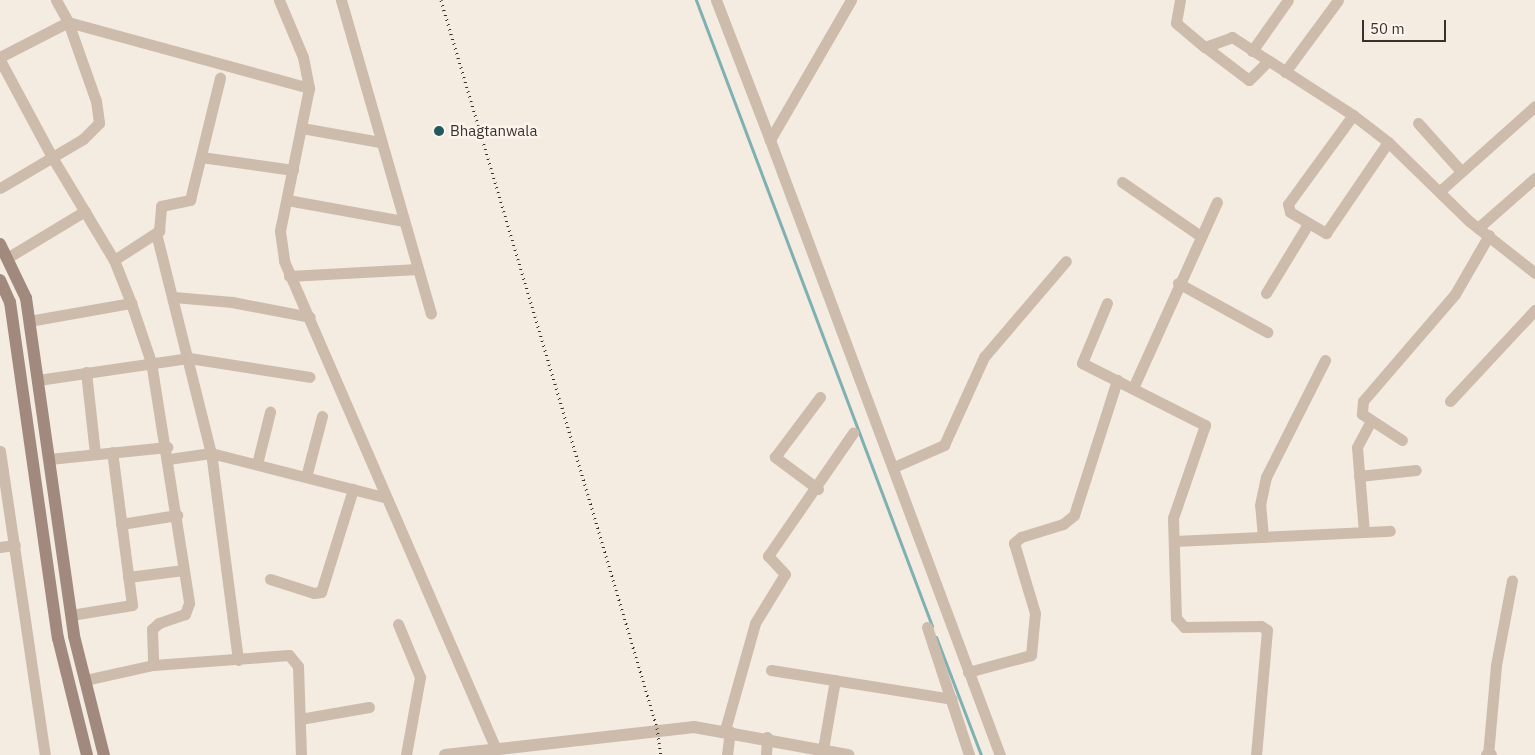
<!DOCTYPE html>
<html>
<head>
<meta charset="utf-8">
<style>
	body { margin:0 }
	#map { position:relative; width:1535px; height:755px; overflow:hidden; background:#f4ebe1; font-family:"IBM Plex Sans",sans-serif }
	div>[style] { position:absolute }
	[style*='--x'] { left:calc(var(--x)*1px); top:calc(var(--y)*1px); width:calc(var(--w)*1px); rotate:calc(var(--a)*1deg) }
	.stream>* { height:3px; margin:-1.5px; padding:0 1.5px; transform-origin:1.5px; border-radius:1.5px; background:#7fb0b2 }
	.minor>* { height:11px; margin:-5.5px; padding:0 5.5px; transform-origin:5.5px; border-radius:5.5px; background:#cdbbac }
	.tertiary>* { height:12px; margin:-6px; padding:0 6px; transform-origin:6px; border-radius:6px; background:#cdbbac }
	.secondary>* { height:12px; margin:-6px; padding:0 6px; transform-origin:6px; border-radius:6px; background:#a18a7d }
	.rail>* { height:3px; margin-top:-1.5px; transform-origin:0; background:repeating-linear-gradient(90deg,#3b302b 0 1px,transparent 0 5px) }
	.dots>* { width:14px; height:14px; translate:-50% -50%; box-sizing:border-box; border:2px solid #fbf5ee; border-radius:50% }
	span { translate:-50% -50%; white-space:nowrap; text-align:center; line-height:1.15; -webkit-text-stroke:5px #fbf5ee; paint-order:stroke }
	.poi-label { font-size:15px; color:#3b302b }
	.left { translate:0 -50%; text-align:left }
	.scale { position:absolute; left:1362px; top:20px; width:84px; height:22px; box-sizing:border-box; border:2px solid #3b302b; border-top:0; padding-left:6px; font-size:15px; line-height:18px; white-space:nowrap; color:#3b302b; -webkit-text-stroke:4px #fbf5ee; paint-order:stroke }
</style>
</head>
<body>
<div id="map">
	<div class="stream">
		<i style="--x:696;--y:0;--w:669;--a:69.34"></i>
		<i style="--x:936;--y:637;--w:126;--a:69.1"></i>
	</div>
	<div class="minor">
		<i style="--x:56;--y:0;--w:25;--a:61"></i>
		<i style="--x:68;--y:22;--w:250;--a:15.3"></i>
		<i style="--x:279;--y:0;--w:62;--a:67.2"></i>
		<i style="--x:303;--y:57;--w:32;--a:79"></i>
		<i style="--x:309;--y:88;--w:146;--a:101.5"></i>
		<i style="--x:280;--y:231;--w:30;--a:82"></i>
		<i style="--x:284;--y:261;--w:530;--a:66.53"></i>
		<i style="--x:341;--y:0;--w:326;--a:74"></i>
		<i style="--x:716;--y:0;--w:150;--a:68.9"></i>
		<i style="--x:851;--y:0;--w:162;--a:120.1"></i>
		<i style="--x:770;--y:140;--w:657;--a:69.5"></i>
		<i style="--x:1180;--y:0;--w:23;--a:100"></i>
		<i style="--x:1176;--y:23;--w:38;--a:40"></i>
		<i style="--x:1205;--y:47;--w:29;--a:-20"></i>
		<i style="--x:1232;--y:37;--w:144;--a:32.8"></i>
		<i style="--x:1353;--y:115;--w:44;--a:37.6"></i>
		<i style="--x:1388;--y:142;--w:113;--a:44.3"></i>
		<i style="--x:1469;--y:221;--w:84;--a:38.2"></i>
		<i style="--x:1208;--y:49;--w:51;--a:37.1"></i>
		<i style="--x:1249;--y:80;--w:27;--a:-45"></i>
		<i style="--x:1252;--y:51;--w:62;--a:-54.8"></i>
		<i style="--x:0;--y:57;--w:76;--a:-27.2"></i>
		<i style="--x:68;--y:22;--w:84;--a:70.5"></i>
		<i style="--x:96;--y:101;--w:22;--a:82"></i>
		<i style="--x:99;--y:123;--w:23;--a:135"></i>
		<i style="--x:83;--y:139;--w:96;--a:149.4"></i>
		<i style="--x:0;--y:60;--w:110;--a:61.8"></i>
		<i style="--x:52;--y:157;--w:120;--a:59"></i>
		<i style="--x:114;--y:260;--w:46;--a:68.4"></i>
		<i style="--x:131;--y:303;--w:62;--a:71.3"></i>
		<i style="--x:151;--y:362;--w:244;--a:81"></i>
		<i style="--x:189;--y:603;--w:12;--a:110"></i>
		<i style="--x:185;--y:614;--w:28;--a:161"></i>
		<i style="--x:159;--y:623;--w:9;--a:139"></i>
		<i style="--x:152;--y:629;--w:36;--a:88"></i>
		<i style="--x:153;--y:665;--w:70;--a:167.6"></i>
		<i style="--x:1285;--y:72;--w:89;--a:-53.6"></i>
		<i style="--x:1353;--y:115;--w:110;--a:126.1"></i>
		<i style="--x:1288;--y:204;--w:8;--a:76"></i>
		<i style="--x:1290;--y:212;--w:42;--a:30.3"></i>
		<i style="--x:1326;--y:233;--w:110;--a:-55.7"></i>
		<i style="--x:1418;--y:123;--w:63;--a:48.2"></i>
		<i style="--x:302;--y:128;--w:79;--a:10.2"></i>
		<i style="--x:201;--y:157;--w:93;--a:8"></i>
		<i style="--x:1122;--y:182;--w:93;--a:34.5"></i>
		<i style="--x:1440;--y:191;--w:127;--a:-41.8"></i>
		<i style="--x:287;--y:200;--w:119;--a:10.2"></i>
		<i style="--x:1478;--y:228;--w:76;--a:-41.3"></i>
		<i style="--x:156;--y:233;--w:227;--a:76"></i>
		<i style="--x:211;--y:453;--w:42;--a:171.9"></i>
		<i style="--x:7;--y:258;--w:91;--a:-31.1"></i>
		<i style="--x:114;--y:260;--w:54;--a:-32.8"></i>
		<i style="--x:159;--y:231;--w:25;--a:-85"></i>
		<i style="--x:161;--y:206;--w:30;--a:-12"></i>
		<i style="--x:190;--y:200;--w:126;--a:-76.2"></i>
		<i style="--x:289;--y:276;--w:129;--a:-3.1"></i>
		<i style="--x:1178;--y:283;--w:102;--a:28.8"></i>
		<i style="--x:1266;--y:293;--w:81;--a:-58.7"></i>
		<i style="--x:174;--y:297;--w:58;--a:4.9"></i>
		<i style="--x:232;--y:302;--w:79;--a:10.9"></i>
		<i style="--x:1107;--y:303;--w:65;--a:112.6"></i>
		<i style="--x:1082;--y:363;--w:138;--a:26.8"></i>
		<i style="--x:1205;--y:425;--w:98;--a:109"></i>
		<i style="--x:1173;--y:518;--w:100;--a:88.3"></i>
		<i style="--x:1176;--y:618;--w:12;--a:48"></i>
		<i style="--x:1184;--y:627;--w:77;--a:-0.7"></i>
		<i style="--x:1261;--y:626;--w:7;--a:34"></i>
		<i style="--x:1267;--y:630;--w:125;--a:95"></i>
		<i style="--x:29;--y:321;--w:104;--a:-10"></i>
		<i style="--x:86;--y:372;--w:82;--a:83.7"></i>
		<i style="--x:38;--y:380;--w:153;--a:-8.3"></i>
		<i style="--x:189;--y:358;--w:122;--a:8.9"></i>
		<i style="--x:1133;--y:388;--w:204;--a:-65.7"></i>
		<i style="--x:1450;--y:401;--w:125;--a:-47"></i>
		<i style="--x:1402;--y:440;--w:48;--a:-147"></i>
		<i style="--x:1362;--y:414;--w:13;--a:-86"></i>
		<i style="--x:1363;--y:401;--w:141;--a:-49.3"></i>
		<i style="--x:1455;--y:294;--w:68;--a:-60"></i>
		<i style="--x:0;--y:451;--w:307;--a:81.6"></i>
		<i style="--x:49;--y:459;--w:119;--a:-5.8"></i>
		<i style="--x:257;--y:464;--w:54;--a:-76"></i>
		<i style="--x:894;--y:467;--w:55;--a:-23.7"></i>
		<i style="--x:944;--y:445;--w:97;--a:-65.6"></i>
		<i style="--x:984;--y:357;--w:126;--a:-49.5"></i>
		<i style="--x:1359;--y:476;--w:57;--a:-6"></i>
		<i style="--x:306;--y:477;--w:63;--a:-75.3"></i>
		<i style="--x:818;--y:489;--w:54;--a:-143.3"></i>
		<i style="--x:775;--y:457;--w:75;--a:-53.1"></i>
		<i style="--x:121;--y:524;--w:57;--a:-9.1"></i>
		<i style="--x:1364;--y:532;--w:85;--a:-94.7"></i>
		<i style="--x:1357;--y:447;--w:30;--a:-62"></i>
		<i style="--x:1263;--y:537;--w:32;--a:-95"></i>
		<i style="--x:1260;--y:505;--w:29;--a:-78"></i>
		<i style="--x:1266;--y:477;--w:131;--a:-63.2"></i>
		<i style="--x:1175;--y:541;--w:215;--a:-2.7"></i>
		<i style="--x:0;--y:547;--w:15;--a:-8"></i>
		<i style="--x:128;--y:577;--w:56;--a:-7.1"></i>
		<i style="--x:270;--y:579;--w:46;--a:17.7"></i>
		<i style="--x:314;--y:593;--w:7;--a:-8"></i>
		<i style="--x:321;--y:592;--w:108;--a:-72.7"></i>
		<i style="--x:71;--y:615;--w:62;--a:-9.3"></i>
		<i style="--x:132;--y:605;--w:154;--a:-97.4"></i>
		<i style="--x:398;--y:624;--w:57;--a:67.5"></i>
		<i style="--x:420;--y:677;--w:79;--a:100.2"></i>
		<i style="--x:927;--y:627;--w:135;--a:71.8"></i>
		<i style="--x:238;--y:660;--w:209;--a:-97.4"></i>
		<i style="--x:211;--y:453;--w:179;--a:14.3"></i>
		<i style="--x:153;--y:665;--w:136;--a:-4.2"></i>
		<i style="--x:289;--y:655;--w:14;--a:51"></i>
		<i style="--x:298;--y:666;--w:89;--a:88.1"></i>
		<i style="--x:771;--y:670;--w:183;--a:9.1"></i>
		<i style="--x:968;--y:672;--w:65;--a:-15.1"></i>
		<i style="--x:1031;--y:655;--w:42;--a:-84.6"></i>
		<i style="--x:1035;--y:613;--w:73;--a:-106.7"></i>
		<i style="--x:1014;--y:543;--w:9;--a:-41"></i>
		<i style="--x:1021;--y:537;--w:44;--a:-17.2"></i>
		<i style="--x:1063;--y:524;--w:14;--a:-39"></i>
		<i style="--x:1074;--y:515;--w:142;--a:-72.3"></i>
		<i style="--x:300;--y:719;--w:70;--a:-9.9"></i>
		<i style="--x:725;--y:730;--w:111;--a:-74.3"></i>
		<i style="--x:755;--y:623;--w:57;--a:-58.5"></i>
		<i style="--x:785;--y:574;--w:25;--a:-133"></i>
		<i style="--x:768;--y:556;--w:150;--a:-55.4"></i>
		<i style="--x:727;--y:755;--w:24;--a:-83"></i>
		<i style="--x:766;--y:755;--w:18;--a:-87"></i>
		<i style="--x:822;--y:755;--w:76;--a:-80.2"></i>
		<i style="--x:1488;--y:755;--w:90;--a:-84.9"></i>
		<i style="--x:1496;--y:665;--w:86;--a:-79.3"></i>
	</div>
	<div class="tertiary">
		<i style="--x:445;--y:755;--w:251;--a:-6.4"></i>
		<i style="--x:694;--y:727;--w:157;--a:10.3"></i>
		<i style="--x:1487;--y:755;--w:4;--a:0"></i>
	</div>
	<div class="secondary">
		<i style="--x:0;--y:244;--w:60;--a:64.3"></i>
		<i style="--x:26;--y:298;--w:341;--a:81.9"></i>
		<i style="--x:74;--y:636;--w:123;--a:75.9"></i>
		<i style="--x:0;--y:280;--w:24;--a:66"></i>
		<i style="--x:10;--y:302;--w:339;--a:81.9"></i>
		<i style="--x:58;--y:638;--w:121;--a:76.1"></i>
	</div>
	<div class="rail">
		<i style="--x:441;--y:0;--w:759;--a:73.47"></i>
		<i style="--x:657;--y:728;--w:27;--a:82"></i>
	</div>
	<div class="dots">
		<i style="left:439px;top:131px;background:#1f5a5e"></i>
	</div>
	<div class="poi-label">
		<span class="left" style="left:450px;top:131px">Bhagtanwala</span>
	</div>
	<div class="scale">50 m</div>
</div>
</body>
</html>
